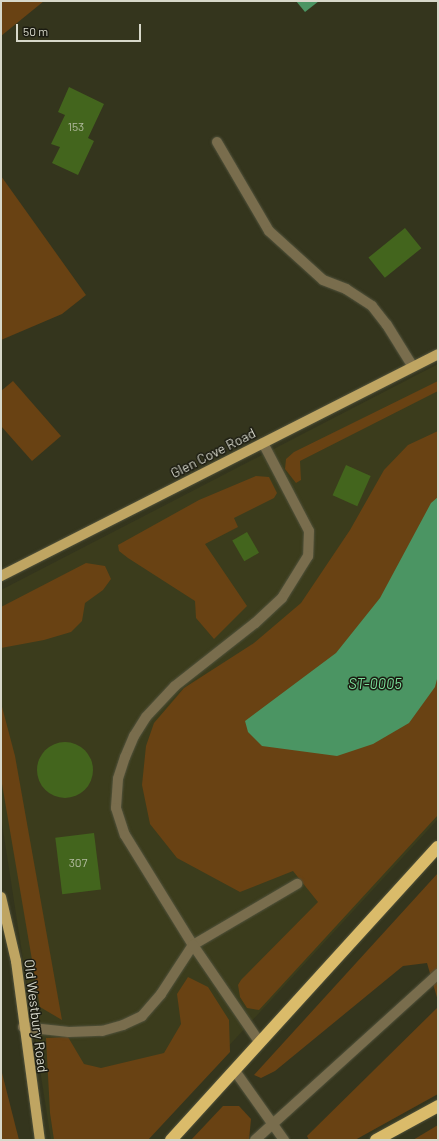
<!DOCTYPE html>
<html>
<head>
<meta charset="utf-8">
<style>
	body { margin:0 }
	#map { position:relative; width:439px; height:1141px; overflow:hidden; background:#34351d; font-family:Barlow,sans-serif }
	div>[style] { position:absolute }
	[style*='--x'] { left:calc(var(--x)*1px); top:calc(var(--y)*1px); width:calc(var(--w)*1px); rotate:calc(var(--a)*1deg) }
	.built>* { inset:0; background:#3b3c1c }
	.green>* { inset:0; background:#694213 }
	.water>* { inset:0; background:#4b9563 }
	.building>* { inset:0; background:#43651d; transform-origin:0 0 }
	.round { border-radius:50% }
	.roads { filter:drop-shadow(0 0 1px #51523c) drop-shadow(0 0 1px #51523c) }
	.minor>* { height:10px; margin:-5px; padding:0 5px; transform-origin:5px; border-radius:5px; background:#796d4d }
	.major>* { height:10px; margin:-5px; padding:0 5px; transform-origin:5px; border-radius:5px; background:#bfa562 }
	.highway>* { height:12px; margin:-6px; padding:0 6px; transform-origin:6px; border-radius:6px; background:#dabb6a }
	span { translate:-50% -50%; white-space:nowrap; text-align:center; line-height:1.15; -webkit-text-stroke:3px #1b1b11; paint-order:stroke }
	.number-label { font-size:12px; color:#b2bb9f }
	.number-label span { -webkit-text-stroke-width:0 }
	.street-label { font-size:14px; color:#d7d8ca }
	.water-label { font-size:15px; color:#7adf9a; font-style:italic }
	.frame { position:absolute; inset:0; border:2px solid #d7d8ca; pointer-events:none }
	.scale { position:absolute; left:16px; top:24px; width:125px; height:18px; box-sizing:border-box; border:2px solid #d7d8ca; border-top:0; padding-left:5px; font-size:12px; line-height:14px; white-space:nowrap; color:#d7d8ca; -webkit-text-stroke:3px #1b1b11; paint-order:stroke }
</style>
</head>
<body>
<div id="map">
	<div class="built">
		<i style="clip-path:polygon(438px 364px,438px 819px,142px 1140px,51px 1140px,1px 817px,1px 590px)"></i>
	</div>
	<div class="green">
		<i style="clip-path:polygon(1px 1px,44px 1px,1px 36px)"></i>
		<i style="clip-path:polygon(1px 176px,86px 295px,62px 314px,1px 340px)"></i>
		<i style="clip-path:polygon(13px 381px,61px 436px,32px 461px,1px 426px,1px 391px)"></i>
		<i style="clip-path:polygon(438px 381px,438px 391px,300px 461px,301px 480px,296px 483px,285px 469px,286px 459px,294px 452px)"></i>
		<i style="clip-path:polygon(438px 431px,438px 815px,259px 1010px,247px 1008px,240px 997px,238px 985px,241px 980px,318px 902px,293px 871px,240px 892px,177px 858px,150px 824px,142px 785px,146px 746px,154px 723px,184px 688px,254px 643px,301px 603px,350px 530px,384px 470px,408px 445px)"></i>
		<i style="clip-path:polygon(256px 476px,269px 477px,277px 493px,274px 498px,234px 518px,238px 527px,205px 544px,247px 606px,214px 639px,196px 618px,195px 601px,128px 558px,119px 551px,118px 545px,199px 500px)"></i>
		<i style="clip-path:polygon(86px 563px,105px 566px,111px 579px,103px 590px,85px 603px,82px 621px,71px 632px,44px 640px,1px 648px,1px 607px)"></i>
		<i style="clip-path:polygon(1px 703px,15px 756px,62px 1020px,40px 1007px,1px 778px)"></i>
		<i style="clip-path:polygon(438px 873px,438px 1001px,427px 963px,403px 966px,275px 1071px,261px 1078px,254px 1075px)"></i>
		<i style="clip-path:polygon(188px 977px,208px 987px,229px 1020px,230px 1052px,148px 1140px,54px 1140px,50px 1113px,46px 1038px,68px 1037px,84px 1064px,101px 1068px,164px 1053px,181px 1024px,177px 994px)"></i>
		<i style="clip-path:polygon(438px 1007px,438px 1094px,355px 1140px,309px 1140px,307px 1136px)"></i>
		<i style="clip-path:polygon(1px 1070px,2px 1073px,19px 1140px,1px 1140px)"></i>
		<i style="clip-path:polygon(223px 1106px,239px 1106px,251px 1119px,249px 1140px,191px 1140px)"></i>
		<i style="clip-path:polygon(438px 1125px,438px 1140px,413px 1140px)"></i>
	</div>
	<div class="water">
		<i style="clip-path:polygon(296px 1px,319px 1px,305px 12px)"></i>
		<i style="clip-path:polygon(438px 497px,438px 675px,435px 687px,409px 723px,373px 744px,337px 756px,262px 746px,248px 732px,245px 721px,336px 653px,380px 598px,431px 503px)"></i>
	</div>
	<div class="building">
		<i style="clip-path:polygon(69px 87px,104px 104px,88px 138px,94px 141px,78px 175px,52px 163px,60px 147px,51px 144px,65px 115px,58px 112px)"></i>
		<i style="left:405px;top:228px;width:26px;height:47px;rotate:51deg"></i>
		<i style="left:346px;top:465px;width:27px;height:33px;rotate:24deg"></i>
		<i style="left:247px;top:532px;width:24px;height:17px;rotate:60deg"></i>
		<i class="round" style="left:37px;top:742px;width:56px;height:56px"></i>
		<i style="left:94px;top:833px;width:57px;height:39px;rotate:83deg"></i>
	</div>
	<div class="roads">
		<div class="minor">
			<i style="--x:217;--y:142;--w:103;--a:59.7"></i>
			<i style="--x:269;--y:231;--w:73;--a:42.2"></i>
			<i style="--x:323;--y:280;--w:25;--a:21"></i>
			<i style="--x:346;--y:289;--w:31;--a:33"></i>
			<i style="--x:372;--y:306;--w:24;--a:52"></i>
			<i style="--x:387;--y:325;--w:49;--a:58.2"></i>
			<i style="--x:263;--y:443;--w:99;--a:62.4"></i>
			<i style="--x:309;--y:531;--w:25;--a:92"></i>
			<i style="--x:308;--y:556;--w:49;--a:121.8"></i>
			<i style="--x:282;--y:598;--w:37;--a:137"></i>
			<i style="--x:255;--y:623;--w:102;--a:141.8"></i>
			<i style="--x:175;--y:686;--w:42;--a:133.1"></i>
			<i style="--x:146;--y:717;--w:22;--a:122"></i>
			<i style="--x:134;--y:736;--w:23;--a:113"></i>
			<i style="--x:125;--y:757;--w:23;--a:108"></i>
			<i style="--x:118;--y:779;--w:29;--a:94"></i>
			<i style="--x:116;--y:808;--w:28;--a:72"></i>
			<i style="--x:125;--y:835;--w:129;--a:58.3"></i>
			<i style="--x:193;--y:945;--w:121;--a:-30.4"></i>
			<i style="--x:23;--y:1027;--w:46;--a:6.2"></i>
			<i style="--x:69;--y:1032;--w:33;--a:-2"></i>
			<i style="--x:102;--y:1031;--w:22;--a:-16"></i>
			<i style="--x:123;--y:1025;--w:21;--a:-25"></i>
			<i style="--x:142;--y:1016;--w:29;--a:-49"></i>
			<i style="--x:161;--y:994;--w:59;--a:-56.9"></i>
			<i style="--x:193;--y:945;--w:119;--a:55.6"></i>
			<i style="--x:235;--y:1071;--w:85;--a:54.6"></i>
			<i style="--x:255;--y:1140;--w:247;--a:-42.2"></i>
		</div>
		<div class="major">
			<i style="--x:1;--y:576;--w:490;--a:-26.9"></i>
			<i style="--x:1;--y:897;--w:66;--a:76.8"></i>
			<i style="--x:16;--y:961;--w:181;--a:82.4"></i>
		</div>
		<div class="highway">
			<i style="--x:171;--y:1140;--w:396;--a:-47.7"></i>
			<i style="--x:376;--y:1140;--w:71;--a:-28.7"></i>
		</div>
	</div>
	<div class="number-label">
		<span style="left:76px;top:127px">153</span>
		<span style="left:78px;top:863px">307</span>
	</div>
	<div class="street-label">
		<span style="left:213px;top:453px;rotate:-27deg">Glen Cove Road</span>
		<span style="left:36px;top:1016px;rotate:83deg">Old Westbury Road</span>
	</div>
	<div class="water-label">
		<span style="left:375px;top:684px">ST-0005</span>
	</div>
	<div class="frame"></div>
	<div class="scale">50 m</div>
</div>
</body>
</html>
